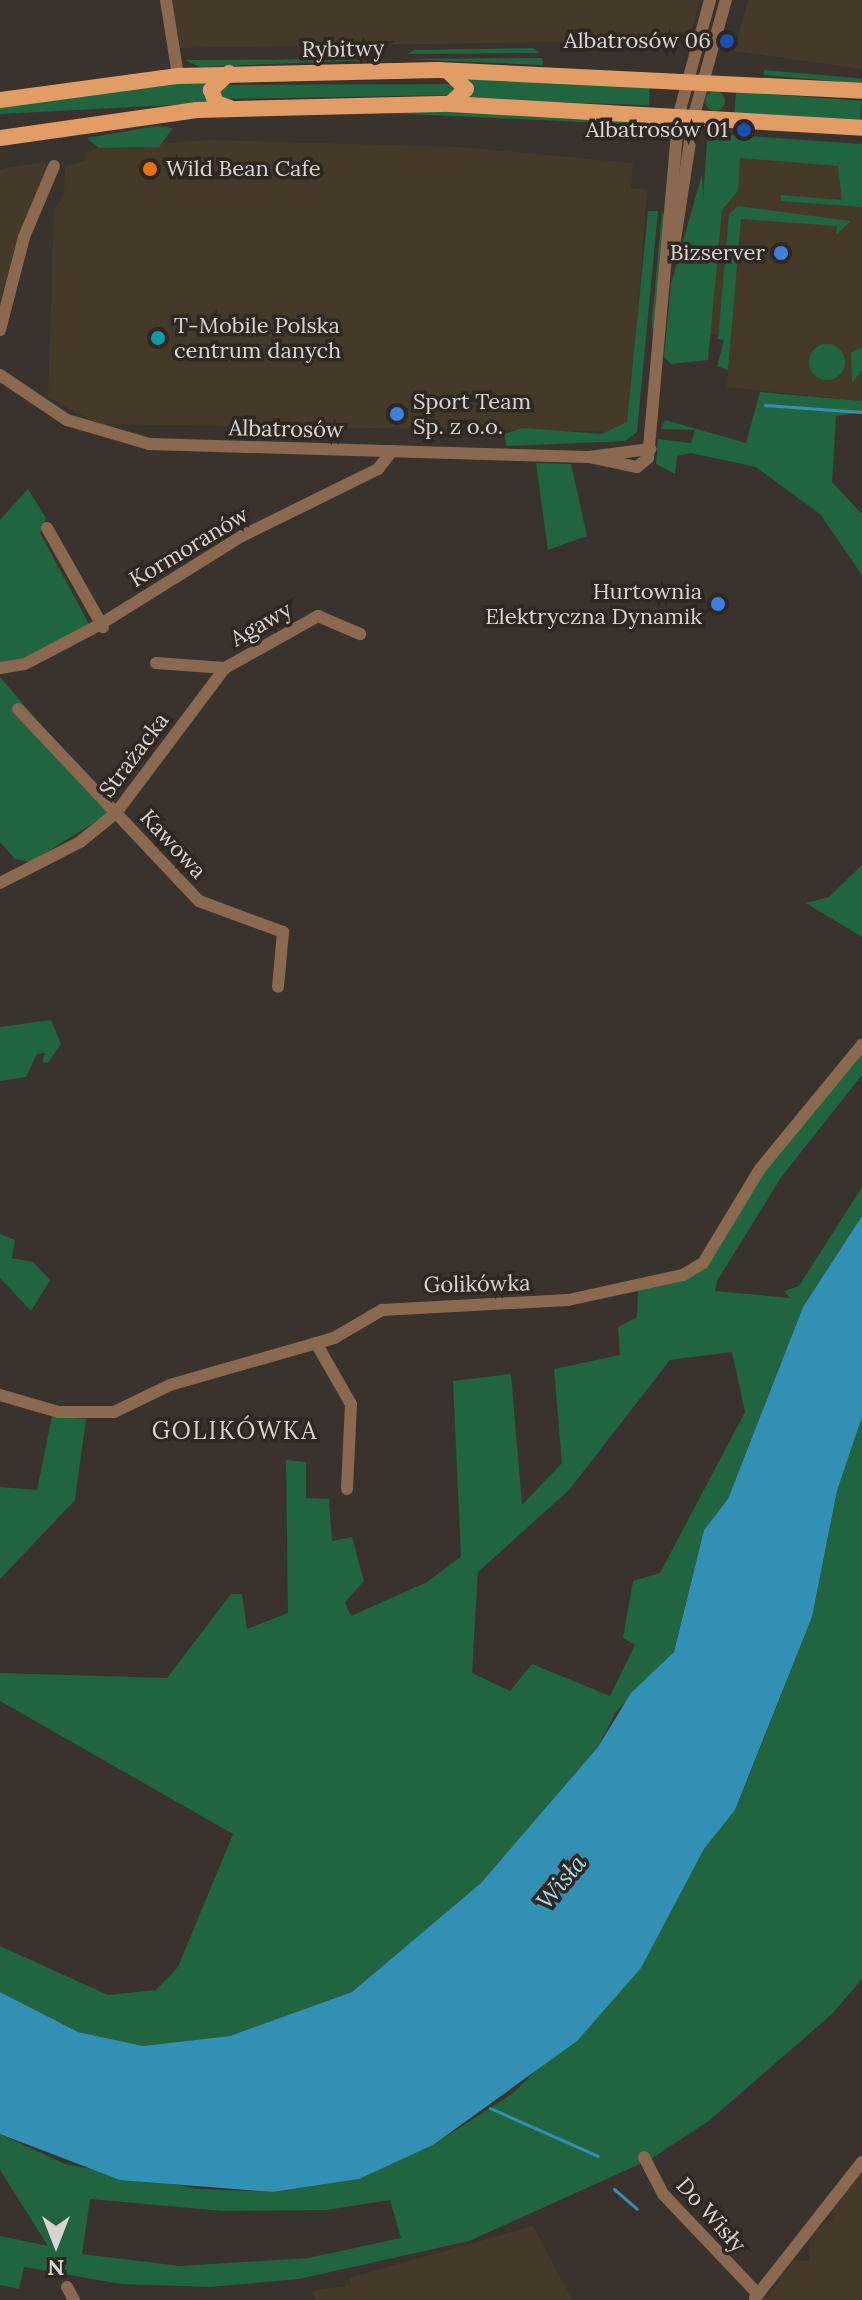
<!DOCTYPE html>
<html>
<head>
<meta charset="utf-8">
<style>
	body { margin:0 }
	#map { position:relative; width:862px; height:2300px; overflow:hidden; background:#3a322c; font-family:Lora,serif }
	div>[style] { position:absolute }
	[style*='--x'] { left:calc(var(--x)*1px); top:calc(var(--y)*1px); width:calc(var(--w)*1px); rotate:calc(var(--a)*1deg) }
	.industrial>* { inset:0; background:#45392a }
	.green>* { inset:0; background:#20653f; transform-origin:0 0 }
	.round { border-radius:50% }
	.water>* { inset:0; background:#3390b5 }
	.stream>* { height:3px; margin:-1.5px; padding:0 1.5px; transform-origin:1.5px; border-radius:1.5px; background:#3390b5 }
	.minor>* { height:12px; margin:-6px; padding:0 6px; transform-origin:6px; border-radius:6px; background:#8b6950 }
	.major>* { height:16px; margin:-8px; padding:0 8px; transform-origin:8px; border-radius:8px; background:#e29d66 }
	.dots>* { width:22px; height:22px; translate:-50% -50%; box-sizing:border-box; border:4px solid #2f2822; border-radius:50% }
	span { translate:-50% -50%; white-space:nowrap; text-align:center; line-height:1.15; -webkit-text-stroke:7px #2f2822; paint-order:stroke }
	.poi-label { font-size:22px; color:#d9d4d1 }
	.right { translate:-100% -50%; text-align:right }
	.left { translate:0 -50%; text-align:left }
	.street-label { font-size:22px; color:#d9d4d1 }
	.neighbourhood-label { font-size:24px; color:#d9d4d1; letter-spacing:2px }
	.water-label { font-size:24px; color:#a6daf2; font-style:italic }
	.north { position:absolute; left:16px; top:2204px; width:80px; height:80px; -webkit-text-stroke:6px #2f2822; paint-order:stroke; rotate:180deg; font-size:22px; font-weight:700; line-height:32px; text-align:center; color:#d9d4d1 }
	.north::after { content:''; display:block; margin:auto; width:28px; height:36px; background:#d9d4d1; clip-path:polygon(50% 0,100% 100%,50% 72%,0 100%) }
</style>
</head>
<body>
<div id="map">
	<div class="industrial">
		<i style="clip-path:polygon(173px 0,700px 0,689px 40px,180px 48px)"></i>
		<i style="clip-path:polygon(748px 0,862px 0,862px 69px,734px 51px)"></i>
		<i style="clip-path:polygon(209px 140px,462px 147px,633px 163px,631px 188px,647px 190px,629px 432px,98px 424px,48px 397px,54px 210px,64px 193px,65px 166px,86px 161px,85px 152px,98px 148px)"></i>
		<i style="clip-path:polygon(738px 155px,862px 166px,862px 401px,727px 387px,731px 337px,705px 333px,717px 190px)"></i>
		<i style="clip-path:polygon(44px 162px,47px 166px,0 301px,0 169px)"></i>
		<i style="clip-path:polygon(862px 2173px,862px 2300px,765px 2300px,794px 2260px,809px 2261px,810px 2234px,833px 2218px,831px 2206px)"></i>
		<i style="clip-path:polygon(533px 2226px,572px 2300px,316px 2300px,311px 2291px,351px 2285px,349px 2278px)"></i>
	</div>
	<div class="green">
		<i style="clip-path:polygon(533px 48px,540px 53px,407px 54px,414px 50px)"></i>
		<i style="clip-path:polygon(542px 58px,543px 65px,405px 59px)"></i>
		<i style="clip-path:polygon(396px 59px,200px 67px,185px 60px)"></i>
		<i style="left:764px;top:70px;width:98px;height:5px;rotate:5deg"></i>
		<i style="left:468px;top:77px;width:182px;height:22px;rotate:2deg"></i>
		<i style="left:209px;top:81px;width:22px;height:211px;rotate:87deg"></i>
		<i style="clip-path:polygon(459px 84px,453px 95px,223px 99px,216px 92px,222px 85px)"></i>
		<i class="round" style="left:705px;top:91px;width:20px;height:20px"></i>
		<i style="left:736px;top:92px;width:126px;height:21px;rotate:4deg"></i>
		<i style="clip-path:polygon(500px 108px,647px 121px,647px 125px,365px 112px)"></i>
		<i style="clip-path:polygon(157px 126px,173px 128px,159px 147px,99px 148px,87px 138px)"></i>
		<i style="clip-path:polygon(733px 135px,862px 144px,862px 207px,781px 201px,781px 195px,842px 200px,838px 166px,740px 158px,738px 191px,722px 210px,708px 360px,671px 364px,664px 357px,671px 284px,702px 174px,703px 198px,707px 142px)"></i>
		<i style="clip-path:polygon(738px 206px,851px 221px,836px 235px,837px 226px,741px 219px,728px 370px,717px 366px,724px 340px,718px 339px,729px 214px)"></i>
		<i style="clip-path:polygon(648px 211px,658px 211px,637px 432px,625px 441px,507px 446px,504px 434px,522px 428px,602px 434px,627px 422px)"></i>
		<i style="clip-path:polygon(662px 212px,665px 217px,653px 339px,652px 321px)"></i>
		<i class="round" style="left:809px;top:344px;width:36px;height:36px"></i>
		<i style="clip-path:polygon(862px 347px,862px 370px,852px 383px,851px 353px)"></i>
		<i style="clip-path:polygon(760px 392px,862px 401px,862px 412px,836px 416px,832px 482px,862px 514px,862px 575px,820px 514px,756px 467px,691px 453px,677px 456px,675px 474px,656px 464px,658px 439px,691px 443px,695px 430px,661px 429px,665px 420px,746px 443px)"></i>
		<i style="clip-path:polygon(536px 463px,571px 464px,587px 536px,548px 550px)"></i>
		<i style="clip-path:polygon(28px 489px,46px 518px,40px 533px,89px 624px,38px 655px,0 665px,0 520px)"></i>
		<i style="clip-path:polygon(0 677px,114px 810px,31px 862px,15px 859px,0 842px)"></i>
		<i style="clip-path:polygon(862px 865px,862px 937px,806px 903px,829px 897px)"></i>
		<i style="clip-path:polygon(51px 1020px,61px 1044px,48px 1063px,42px 1062px,45px 1053px,37px 1054px,26px 1077px,0 1081px,0 1027px)"></i>
		<i style="clip-path:polygon(evenodd,862px 1051px,862px 1075px,782px 1176px,717px 1281px,715px 1291px,790px 1298px,784px 1291px,799px 1286px,862px 1187px,862px 1216px,803px 1307px,728px 1499px,704px 1530px,674px 1652px,615px 1713px,598px 1747px,481px 1883px,352px 1992px,230px 2036px,143px 2046px,78px 2032px,0 1992px,0 1946px,108px 1995px,156px 1990px,178px 1967px,233px 1834px,0 1701px,0 1673px,167px 1678px,231px 1594px,242px 1594px,247px 1629px,288px 1613px,286px 1460px,306px 1462px,306px 1498px,329px 1499px,332px 1541px,352px 1537px,364px 1581px,345px 1602px,351px 1616px,427px 1582px,461px 1557px,453px 1381px,511px 1374px,522px 1505px,562px 1463px,554px 1369px,620px 1355px,618px 1327px,637px 1317px,638px 1291px,705px 1269px,759px 1178px,862px 1051px,732px 1352px,745px 1412px,660px 1573px,633px 1581px,623px 1638px,635px 1645px,610px 1696px,532px 1664px,510px 1691px,472px 1673px,478px 1572px,569px 1490px,670px 1360px,732px 1352px)"></i>
		<i style="clip-path:polygon(0 1234px,15px 1240px,12px 1258px,33px 1262px,50px 1280px,31px 1311px,0 1278px)"></i>
		<i style="clip-path:polygon(52px 1416px,86px 1419px,75px 1500px,0 1579px,0 1487px,37px 1490px)"></i>
		<i style="clip-path:polygon(evenodd,862px 1417px,862px 1979px,832px 2014px,710px 2120px,651px 2159px,469px 2241px,299px 2279px,211px 2287px,121px 2284px,24px 2267px,19px 2289px,0 2285px,0 2236px,48px 2246px,0 2170px,0 2134px,65px 2164px,198px 2189px,273px 2192px,359px 2179px,433px 2145px,512px 2094px,641px 1968px,704px 1849px,735px 1810px,753px 1766px,812px 1617px,837px 1491px,862px 1417px,90px 2199px,223px 2211px,327px 2210px,390px 2200px,401px 2238px,308px 2258px,180px 2266px,82px 2254px,90px 2199px)"></i>
	</div>
	<div class="water">
		<i style="clip-path:polygon(862px 1216px,862px 1417px,837px 1491px,812px 1617px,735px 1810px,704px 1849px,641px 1968px,577px 2041px,433px 2145px,359px 2179px,273px 2192px,120px 2180px,0 2134px,0 1992px,78px 2032px,143px 2046px,230px 2036px,352px 1992px,481px 1883px,598px 1747px,631px 1693px,674px 1652px,704px 1530px,728px 1499px,803px 1307px)"></i>
	</div>
	<div class="stream">
		<i style="--x:765;--y:405;--w:97;--a:4.1"></i>
		<i style="--x:490;--y:2108;--w:118;--a:24"></i>
		<i style="--x:614;--y:2189;--w:30;--a:41"></i>
	</div>
	<div class="minor">
		<i style="--x:166;--y:0;--w:77;--a:81"></i>
		<i style="--x:673;--y:253;--w:140;--a:-81.3"></i>
		<i style="--x:694;--y:115;--w:119;--a:-74.5"></i>
		<i style="--x:0;--y:330;--w:96;--a:-75.5"></i>
		<i style="--x:24;--y:237;--w:77;--a:-67.1"></i>
		<i style="--x:0;--y:375;--w:81;--a:33.9"></i>
		<i style="--x:67;--y:420;--w:85;--a:16.3"></i>
		<i style="--x:149;--y:444;--w:440;--a:1.7"></i>
		<i style="--x:589;--y:457;--w:62;--a:-7.5"></i>
		<i style="--x:589;--y:457;--w:49;--a:11.8"></i>
		<i style="--x:637;--y:467;--w:14;--a:-39"></i>
		<i style="--x:648;--y:458;--w:345;--a:-84.9"></i>
		<i style="--x:679;--y:114;--w:118;--a:-74.8"></i>
		<i style="--x:47;--y:528;--w:114;--a:60.5"></i>
		<i style="--x:156;--y:663;--w:69;--a:4.1"></i>
		<i style="--x:0;--y:668;--w:25;--a:-9"></i>
		<i style="--x:25;--y:664;--w:84;--a:-27.8"></i>
		<i style="--x:99;--y:625;--w:168;--a:-31.9"></i>
		<i style="--x:242;--y:536;--w:152;--a:-26.2"></i>
		<i style="--x:378;--y:469;--w:23;--a:-52"></i>
		<i style="--x:18;--y:709;--w:264;--a:46.7"></i>
		<i style="--x:199;--y:901;--w:90;--a:20.3"></i>
		<i style="--x:283;--y:932;--w:55;--a:95.2"></i>
		<i style="--x:0;--y:883;--w:90;--a:-27.1"></i>
		<i style="--x:80;--y:842;--w:46;--a:-38.9"></i>
		<i style="--x:116;--y:813;--w:181;--a:-53.1"></i>
		<i style="--x:225;--y:668;--w:107;--a:-29.2"></i>
		<i style="--x:318;--y:616;--w:46;--a:23.2"></i>
		<i style="--x:316;--y:1343;--w:70;--a:60.2"></i>
		<i style="--x:351;--y:1404;--w:85;--a:92.7"></i>
		<i style="--x:0;--y:1395;--w:61;--a:16.1"></i>
		<i style="--x:59;--y:1412;--w:55;--a:0"></i>
		<i style="--x:114;--y:1412;--w:62;--a:-25.7"></i>
		<i style="--x:170;--y:1385;--w:171;--a:-16"></i>
		<i style="--x:334;--y:1338;--w:56;--a:-30.3"></i>
		<i style="--x:382;--y:1310;--w:186;--a:-3.1"></i>
		<i style="--x:568;--y:1300;--w:118;--a:-12.3"></i>
		<i style="--x:683;--y:1275;--w:23;--a:-31"></i>
		<i style="--x:703;--y:1263;--w:110;--a:-58.8"></i>
		<i style="--x:760;--y:1169;--w:161;--a:-50.6"></i>
		<i style="--x:644;--y:2157;--w:42;--a:62.8"></i>
		<i style="--x:663;--y:2194;--w:138;--a:46.5"></i>
		<i style="--x:67;--y:2287;--w:15;--a:62"></i>
		<i style="--x:755;--y:2298;--w:173;--a:-51.8"></i>
	</div>
	<div class="major">
		<i style="--x:448;--y:71;--w:25;--a:45"></i>
		<i style="--x:466;--y:89;--w:22;--a:137"></i>
		<i style="--x:229;--y:73;--w:25;--a:137"></i>
		<i style="--x:211;--y:90;--w:14;--a:69"></i>
		<i style="--x:216;--y:103;--w:15;--a:20"></i>
		<i style="--x:0;--y:100;--w:180;--a:-7.7"></i>
		<i style="--x:178;--y:76;--w:260;--a:-1.3"></i>
		<i style="--x:438;--y:70;--w:425;--a:2.8"></i>
		<i style="--x:0;--y:138;--w:199;--a:-8.1"></i>
		<i style="--x:197;--y:110;--w:253;--a:-1.4"></i>
		<i style="--x:450;--y:104;--w:413;--a:3.3"></i>
	</div>
	<div class="dots">
		<i style="left:727px;top:41px;background:#1a4fb4"></i>
		<i style="left:744px;top:130px;background:#1a4fb4"></i>
		<i style="left:150px;top:169px;background:#e8710a"></i>
		<i style="left:781px;top:253px;background:#3f7fe0"></i>
		<i style="left:158px;top:338px;background:#0f9aa8"></i>
		<i style="left:397px;top:414px;background:#3f7fe0"></i>
		<i style="left:718px;top:604px;background:#3f7fe0"></i>
	</div>
	<div class="poi-label">
		<span class="right" style="left:711px;top:41px">Albatrosów 06</span>
		<span class="right" style="left:728px;top:130px">Albatrosów 01</span>
		<span class="left" style="left:166px;top:169px">Wild Bean Cafe</span>
		<span class="right" style="left:765px;top:253px">Bizserver</span>
		<span class="left" style="left:174px;top:338px">T‑Mobile Polska<br>centrum danych</span>
		<span class="left" style="left:413px;top:414px">Sport Team<br>Sp. z o.o.</span>
		<span class="right" style="left:702px;top:604px">Hurtownia<br>Elektryczna Dynamik</span>
	</div>
	<div class="street-label">
		<span style="left:343px;top:49px;rotate:-1deg">Rybitwy</span>
		<span style="left:286px;top:429px;rotate:1deg">Albatrosów</span>
		<span style="left:189px;top:547px;rotate:-31deg">Kormoranów</span>
		<span style="left:261px;top:624px;rotate:-30deg">Agawy</span>
		<span style="left:134px;top:755px;rotate:-53deg">Strażacka</span>
		<span style="left:173px;top:844px;rotate:47deg">Kawowa</span>
		<span style="left:477px;top:1284px;rotate:-1deg">Golikówka</span>
		<span style="left:711px;top:2215px;rotate:48deg">Do Wisły</span>
	</div>
	<div class="neighbourhood-label">
		<span style="left:235px;top:1431px">GOLIKÓWKA</span>
	</div>
	<div class="water-label">
		<span style="left:561px;top:1882px;rotate:-50deg">Wisła</span>
	</div>
	<div class="north">N</div>
</div>
</body>
</html>
